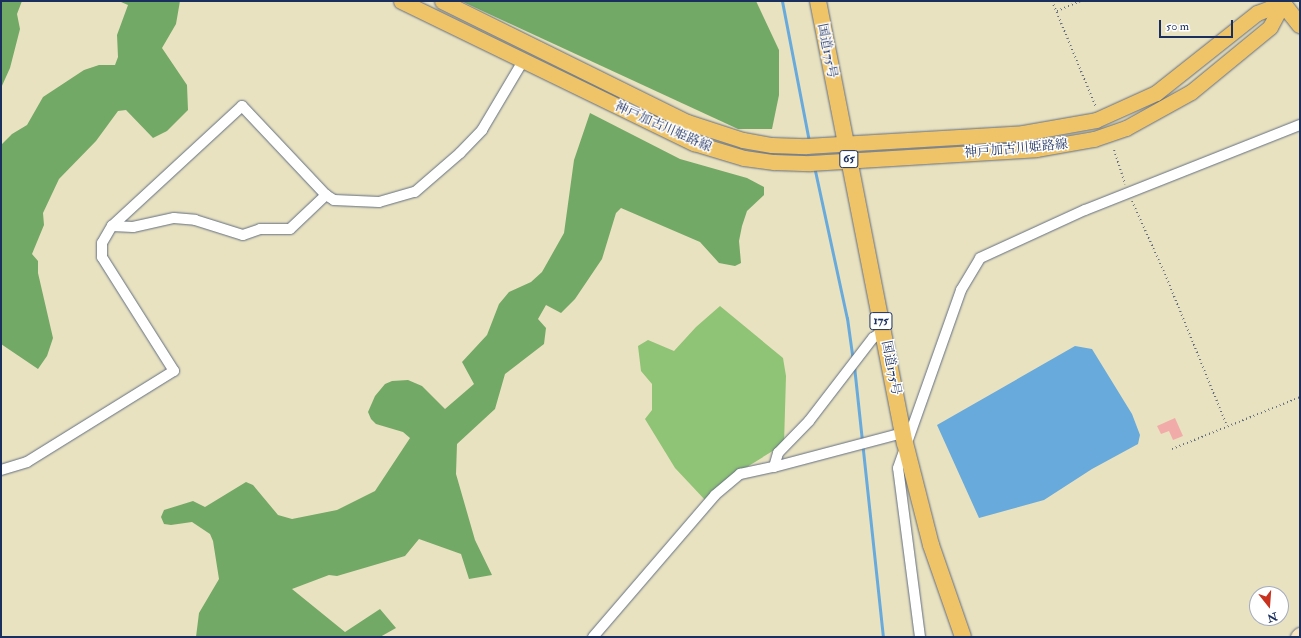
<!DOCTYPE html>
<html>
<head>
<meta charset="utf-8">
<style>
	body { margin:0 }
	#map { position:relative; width:1301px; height:638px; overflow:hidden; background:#e8e2c0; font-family:"IM FELL Double Pica","Noto Serif JP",serif }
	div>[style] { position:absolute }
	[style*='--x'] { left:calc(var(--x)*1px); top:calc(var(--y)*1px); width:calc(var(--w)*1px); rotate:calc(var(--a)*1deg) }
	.green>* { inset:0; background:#8fc375 }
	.forest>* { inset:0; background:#73a966 }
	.water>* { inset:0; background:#68aadc }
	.stream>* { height:3px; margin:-1.5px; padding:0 1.5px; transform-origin:1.5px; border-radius:1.5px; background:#68aadc }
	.building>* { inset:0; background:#f1acaa }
	.path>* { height:2px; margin-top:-1px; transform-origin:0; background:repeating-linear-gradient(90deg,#636e80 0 1px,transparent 0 4px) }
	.roads { filter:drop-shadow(0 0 1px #636e80) drop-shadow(0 0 1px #636e80) }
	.minor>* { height:10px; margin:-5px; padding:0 5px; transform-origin:5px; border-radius:5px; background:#fff }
	.secondary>* { height:14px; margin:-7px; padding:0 7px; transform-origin:7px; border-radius:7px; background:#f9e7c3 }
	.primary>* { height:15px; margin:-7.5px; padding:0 7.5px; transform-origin:7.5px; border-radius:7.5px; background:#efc469 }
	.trunk>* { height:16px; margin:-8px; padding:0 8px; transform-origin:8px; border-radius:8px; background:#efc469 }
	span { translate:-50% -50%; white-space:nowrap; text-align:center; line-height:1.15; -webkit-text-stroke:3px #fff; paint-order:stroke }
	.shield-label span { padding:1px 3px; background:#fff; border:1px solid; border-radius:3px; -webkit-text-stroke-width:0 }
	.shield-label { font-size:12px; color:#1b2f5e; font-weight:700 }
	.street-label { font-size:13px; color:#1b2f5e }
	.frame { position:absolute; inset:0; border:2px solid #1b2f5e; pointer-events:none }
	.north { position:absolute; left:1249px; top:586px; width:40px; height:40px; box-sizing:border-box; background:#fff; border:1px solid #a4acbf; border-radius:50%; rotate:163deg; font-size:11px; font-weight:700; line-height:16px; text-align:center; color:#1b2f5e }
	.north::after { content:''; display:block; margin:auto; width:14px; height:18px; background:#c8321e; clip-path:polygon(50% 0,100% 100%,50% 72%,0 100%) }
	.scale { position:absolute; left:1159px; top:20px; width:74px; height:18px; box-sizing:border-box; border:2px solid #1b2f5e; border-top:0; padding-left:5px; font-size:12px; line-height:14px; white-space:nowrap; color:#1b2f5e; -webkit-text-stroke:3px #fff; paint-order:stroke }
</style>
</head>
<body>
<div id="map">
	<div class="green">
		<i style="clip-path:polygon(720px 306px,783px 358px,786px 376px,784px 444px,742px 470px,706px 501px,675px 468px,645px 419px,652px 410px,652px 384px,641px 371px,638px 346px,648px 340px,674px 351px,696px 327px)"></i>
	</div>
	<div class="forest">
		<i style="clip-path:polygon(1px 1px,22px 1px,17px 14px,20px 29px,10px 68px,1px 88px)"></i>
		<i style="clip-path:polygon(90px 1px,180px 1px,176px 24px,162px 48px,187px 85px,188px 110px,167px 131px,153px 138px,126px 110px,118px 111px,96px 141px,59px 179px,43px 213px,44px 225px,32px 254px,38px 261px,38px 273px,53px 338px,47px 356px,38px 369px,1px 344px,1px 145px,12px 134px,27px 125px,43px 97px,84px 70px,99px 65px,115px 65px,118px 57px,117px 35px,128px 5px,121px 2px)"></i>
		<i style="clip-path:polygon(461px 1px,756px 1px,779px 50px,779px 95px,772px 129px,738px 129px)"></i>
		<i style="clip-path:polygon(590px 113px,680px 159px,747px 178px,764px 187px,764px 195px,747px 211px,742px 226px,739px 241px,741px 263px,735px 266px,719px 263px,700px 242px,621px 208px,616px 213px,602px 259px,575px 299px,561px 313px,546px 305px,538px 319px,546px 328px,544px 344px,505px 374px,495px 409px,457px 444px,456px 474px,475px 540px,492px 575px,469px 579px,461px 554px,419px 539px,405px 556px,337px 576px,329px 575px,292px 589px,345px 632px,380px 609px,396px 628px,380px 637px,196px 637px,199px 613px,219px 579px,213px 541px,210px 534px,192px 522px,171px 525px,164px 524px,161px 517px,164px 510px,193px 501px,205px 507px,246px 482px,253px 485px,278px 515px,292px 519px,337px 510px,375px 491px,410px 438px,403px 432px,376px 424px,371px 419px,368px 412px,375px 396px,385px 384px,392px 381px,408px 380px,422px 386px,445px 409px,474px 384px,462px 362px,487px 335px,499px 304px,509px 292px,531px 282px,542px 272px,564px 233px,574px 160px)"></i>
	</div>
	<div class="water">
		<i style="clip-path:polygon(1075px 346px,1092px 349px,1132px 414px,1140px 435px,1138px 444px,1092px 469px,1044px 500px,979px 518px,937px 425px)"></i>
	</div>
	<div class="stream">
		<i style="--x:782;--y:1;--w:143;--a:79.1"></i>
		<i style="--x:814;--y:166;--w:156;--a:77.8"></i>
		<i style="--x:847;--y:318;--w:43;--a:82.1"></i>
		<i style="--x:854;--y:366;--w:273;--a:83.9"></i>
	</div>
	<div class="building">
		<i style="clip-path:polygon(1175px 418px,1183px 436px,1173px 440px,1169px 431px,1161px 434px,1157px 426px)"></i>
	</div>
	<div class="path">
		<i style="--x:1052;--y:1;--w:115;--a:67.5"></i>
		<i style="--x:1057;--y:11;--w:26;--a:-23"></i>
		<i style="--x:1114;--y:150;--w:36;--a:72"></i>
		<i style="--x:1132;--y:201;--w:80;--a:65.7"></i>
		<i style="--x:1165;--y:274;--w:164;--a:67.8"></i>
		<i style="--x:1172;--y:449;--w:138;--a:-22.1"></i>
	</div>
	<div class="roads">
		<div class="minor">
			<i style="--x:112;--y:226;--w:21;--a:3"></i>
			<i style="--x:133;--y:227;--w:42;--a:-12.4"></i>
			<i style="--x:174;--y:218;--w:21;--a:5"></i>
			<i style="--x:195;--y:220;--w:50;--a:17.4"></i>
			<i style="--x:243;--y:235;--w:18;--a:-19"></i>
			<i style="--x:260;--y:229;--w:30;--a:0"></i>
			<i style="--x:290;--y:229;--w:50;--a:-43.4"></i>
			<i style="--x:774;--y:467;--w:133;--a:-14.8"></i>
			<i style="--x:1;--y:470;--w:27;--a:-17"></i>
			<i style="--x:27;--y:462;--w:173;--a:-31.8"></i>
			<i style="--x:174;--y:371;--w:135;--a:-122.3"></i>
			<i style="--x:102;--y:257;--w:14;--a:-90"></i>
			<i style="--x:102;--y:243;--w:20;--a:-60"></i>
			<i style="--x:112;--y:226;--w:177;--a:-42.7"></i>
			<i style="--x:242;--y:106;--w:122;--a:46.7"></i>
			<i style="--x:326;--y:195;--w:9;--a:32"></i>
			<i style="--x:334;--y:200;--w:45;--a:2.5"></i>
			<i style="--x:379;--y:202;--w:37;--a:-16"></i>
			<i style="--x:415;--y:192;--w:60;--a:-40.9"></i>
			<i style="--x:460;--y:153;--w:32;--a:-46"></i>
			<i style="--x:482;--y:130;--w:80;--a:-59.3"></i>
			<i style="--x:593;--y:637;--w:187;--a:-49.3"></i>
			<i style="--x:715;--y:495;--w:33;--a:-40"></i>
			<i style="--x:740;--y:474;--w:35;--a:-12"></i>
			<i style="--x:774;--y:467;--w:15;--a:-74"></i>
			<i style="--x:778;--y:453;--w:45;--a:-45.9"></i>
			<i style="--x:809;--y:421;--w:105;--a:-52.4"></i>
			<i style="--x:873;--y:338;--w:12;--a:-35"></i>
			<i style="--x:920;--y:637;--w:170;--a:-97.4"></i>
			<i style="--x:898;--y:468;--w:189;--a:-70.5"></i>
			<i style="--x:961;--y:290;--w:37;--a:-59"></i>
			<i style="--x:980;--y:258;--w:115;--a:-24.6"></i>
			<i style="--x:1085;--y:210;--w:231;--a:-21.6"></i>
		</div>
		<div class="secondary">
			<i style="--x:1298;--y:637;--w:3;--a:-45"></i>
		</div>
		<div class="primary">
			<i style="--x:401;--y:1;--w:326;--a:25.9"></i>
			<i style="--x:694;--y:143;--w:52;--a:16.7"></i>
			<i style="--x:744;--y:158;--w:30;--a:8"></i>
			<i style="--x:774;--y:162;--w:36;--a:2"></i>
			<i style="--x:810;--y:163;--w:226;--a:-3.5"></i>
			<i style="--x:1036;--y:149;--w:59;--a:-9.8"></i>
			<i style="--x:1094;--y:139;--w:34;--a:-19"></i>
			<i style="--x:1126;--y:128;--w:74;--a:-29"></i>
			<i style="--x:1191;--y:92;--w:102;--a:-39.4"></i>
			<i style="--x:1270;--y:27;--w:27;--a:-62"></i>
			<i style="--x:442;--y:1;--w:273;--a:26.3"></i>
			<i style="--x:687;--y:122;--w:59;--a:17.8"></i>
			<i style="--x:743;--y:140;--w:29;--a:10"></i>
			<i style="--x:772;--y:145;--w:34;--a:2"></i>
			<i style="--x:806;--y:146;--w:217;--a:-3.4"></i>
			<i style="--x:1023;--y:133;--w:74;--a:-10.1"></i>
			<i style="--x:1096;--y:120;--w:66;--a:-24.2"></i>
			<i style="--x:1156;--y:93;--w:129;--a:-38.4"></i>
			<i style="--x:1257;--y:13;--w:28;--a:-21"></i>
		</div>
		<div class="trunk">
			<i style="--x:818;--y:1;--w:450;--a:78.9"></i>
			<i style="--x:905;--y:443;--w:105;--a:75.7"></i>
			<i style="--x:931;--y:545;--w:97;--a:70.8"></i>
			<i style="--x:1281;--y:1;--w:31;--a:52"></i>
		</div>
	</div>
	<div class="shield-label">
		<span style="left:849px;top:159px">65</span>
		<span style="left:881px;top:321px">175</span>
	</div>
	<div class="street-label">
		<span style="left:827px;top:51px;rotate:79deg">国道175号</span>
		<span style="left:663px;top:127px;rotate:24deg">神戸加古川姫路線</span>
		<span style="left:1016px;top:149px;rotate:-5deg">神戸加古川姫路線</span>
		<span style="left:891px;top:368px;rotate:79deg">国道175号</span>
	</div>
	<div class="frame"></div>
	<div class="north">N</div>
	<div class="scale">50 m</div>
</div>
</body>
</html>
